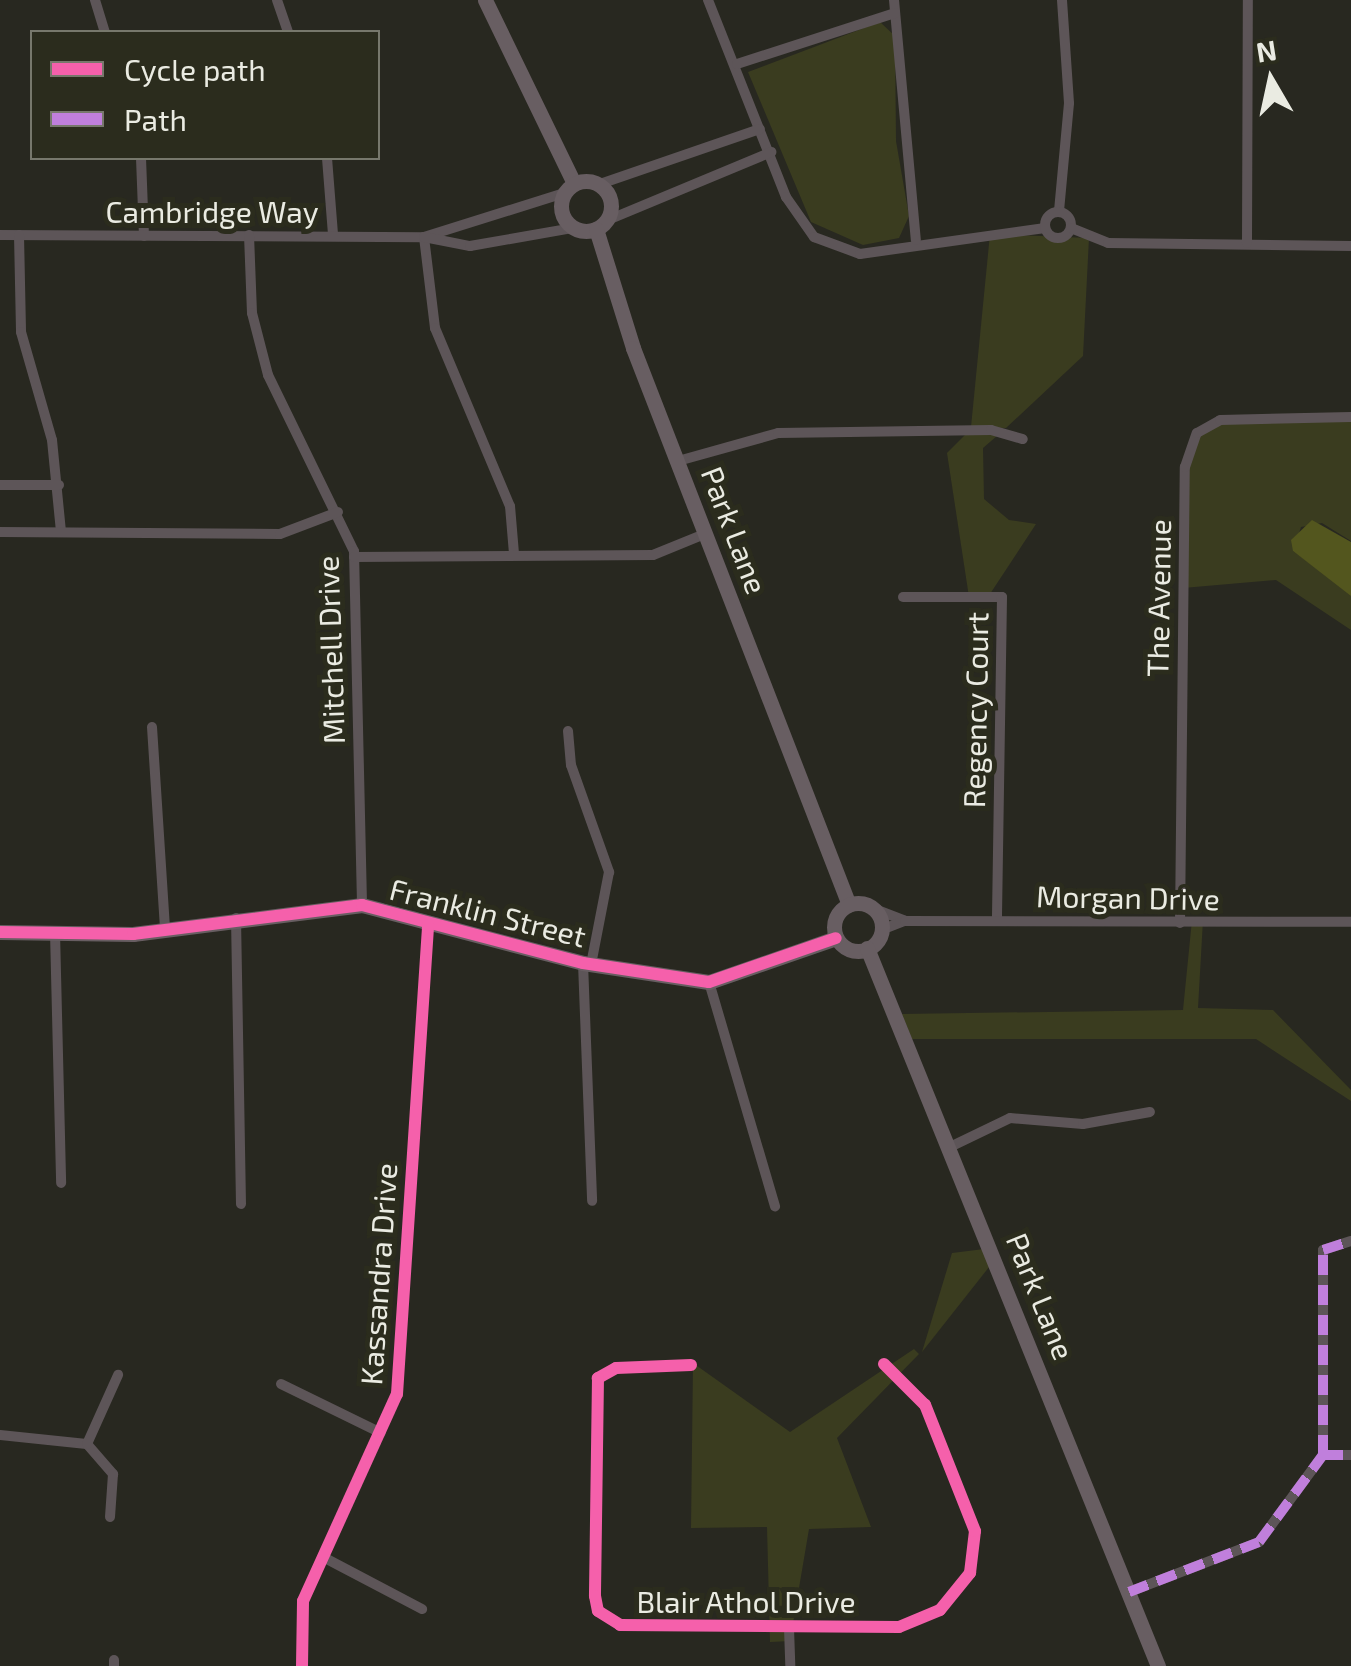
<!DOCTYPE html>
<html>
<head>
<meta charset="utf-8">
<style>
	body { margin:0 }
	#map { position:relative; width:1351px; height:1666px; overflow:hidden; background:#282820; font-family:"Exo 2",sans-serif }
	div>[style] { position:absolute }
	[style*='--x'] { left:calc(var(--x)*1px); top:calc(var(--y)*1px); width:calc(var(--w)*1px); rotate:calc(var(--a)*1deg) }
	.green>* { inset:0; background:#3a3c1f }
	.water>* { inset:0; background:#53561e }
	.street>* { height:10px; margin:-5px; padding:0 5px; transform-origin:5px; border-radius:5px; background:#5d5558 }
	.street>.ring { margin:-5px; padding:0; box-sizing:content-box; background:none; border:10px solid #5d5558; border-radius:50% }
	.secondary>* { height:15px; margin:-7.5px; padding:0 7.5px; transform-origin:7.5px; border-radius:7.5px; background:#685e62 }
	.secondary>.ring { margin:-7.5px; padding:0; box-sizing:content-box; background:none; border:15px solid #685e62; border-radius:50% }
	.quiet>* { height:10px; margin-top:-5px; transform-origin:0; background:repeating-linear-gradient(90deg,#c07fdc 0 20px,transparent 0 30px) }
	.cycleway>* { height:12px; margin:-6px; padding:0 6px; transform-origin:6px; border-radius:6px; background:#f560ab }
	span { translate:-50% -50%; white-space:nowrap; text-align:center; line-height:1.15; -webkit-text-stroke:10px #2b2c1d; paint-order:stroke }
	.street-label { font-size:30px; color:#eaebe2 }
	.legend { position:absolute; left:30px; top:30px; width:350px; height:130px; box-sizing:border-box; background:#2b2c1d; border:2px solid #77786c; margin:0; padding:12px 18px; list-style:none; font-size:30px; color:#eaebe2 }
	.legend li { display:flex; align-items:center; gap:20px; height:50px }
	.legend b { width:50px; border:2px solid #77786c }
	.north { position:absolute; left:1221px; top:30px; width:100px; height:100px; -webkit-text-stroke:8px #2b2c1d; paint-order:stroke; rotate:351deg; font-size:28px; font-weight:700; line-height:40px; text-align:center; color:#eaebe2 }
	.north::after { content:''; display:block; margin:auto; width:35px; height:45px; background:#eaebe2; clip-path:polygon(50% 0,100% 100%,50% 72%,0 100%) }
</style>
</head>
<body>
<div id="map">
	<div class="green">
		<i style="clip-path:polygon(880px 22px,895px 36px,896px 141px,909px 216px,899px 238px,863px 245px,811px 222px,748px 72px)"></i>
		<i style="clip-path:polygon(990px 234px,1089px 238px,1083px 356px,1006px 428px,971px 427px)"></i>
		<i style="clip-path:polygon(1220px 420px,1351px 420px,1351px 541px,1322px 523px,1301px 527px,1293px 551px,1351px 594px,1351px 630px,1276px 580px,1183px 588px,1185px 467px,1197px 433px)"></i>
		<i style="clip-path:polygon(971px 429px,1005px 429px,983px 448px,984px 499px,1009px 520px,1036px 524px,988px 597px,969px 597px,947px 453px)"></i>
		<i style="clip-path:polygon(1192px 920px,1203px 920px,1198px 1008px,1273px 1010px,1351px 1090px,1351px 1101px,1256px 1039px,912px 1039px,902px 1014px,1183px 1010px)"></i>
		<i style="clip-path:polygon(992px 1248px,997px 1257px,922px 1352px,952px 1253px)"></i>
		<i style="clip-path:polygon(914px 1349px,919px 1354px,837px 1438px,871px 1527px,809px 1529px,790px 1641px,770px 1642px,767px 1527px,691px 1528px,693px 1363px,790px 1432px)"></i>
	</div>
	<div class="water">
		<i style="clip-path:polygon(1312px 520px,1351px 542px,1351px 596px,1293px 551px,1291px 540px)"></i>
	</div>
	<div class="street">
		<i style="--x:95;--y:0;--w:34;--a:73"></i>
		<i style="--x:277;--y:0;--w:34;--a:71"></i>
		<i style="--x:708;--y:0;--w:212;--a:68.4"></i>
		<i style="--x:786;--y:197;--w:49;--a:55"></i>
		<i style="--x:814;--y:237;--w:49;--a:20.3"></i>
		<i style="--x:860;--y:254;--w:187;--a:-8"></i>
		<i style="--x:894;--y:0;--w:241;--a:84.8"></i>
		<i style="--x:737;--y:64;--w:166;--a:-17.9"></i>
		<i style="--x:141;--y:158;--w:78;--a:87.8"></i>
		<i style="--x:327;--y:158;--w:77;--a:85.5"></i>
		<i style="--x:600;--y:184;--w:169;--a:-19"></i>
		<i style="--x:1059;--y:211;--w:108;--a:-84.7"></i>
		<i style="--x:1069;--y:103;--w:103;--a:-93.9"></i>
		<i class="ring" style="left:1045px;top:212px;width:16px;height:16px"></i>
		<i style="--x:608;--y:220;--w:177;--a:-22.6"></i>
		<i style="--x:1071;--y:228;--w:40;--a:22"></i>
		<i style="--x:1108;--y:243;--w:243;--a:0.7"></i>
		<i style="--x:0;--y:235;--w:424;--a:0.3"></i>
		<i style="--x:424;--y:237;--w:147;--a:-17.4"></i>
		<i style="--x:19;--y:235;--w:97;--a:88.8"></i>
		<i style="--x:21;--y:332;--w:112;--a:74"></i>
		<i style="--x:52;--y:440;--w:92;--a:84.4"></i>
		<i style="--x:249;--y:235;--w:78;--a:87.8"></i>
		<i style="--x:252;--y:313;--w:64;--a:75.5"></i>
		<i style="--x:268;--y:375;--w:196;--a:64"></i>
		<i style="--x:354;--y:551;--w:354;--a:88.7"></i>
		<i style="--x:424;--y:237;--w:92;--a:83.1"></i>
		<i style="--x:435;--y:328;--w:193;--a:67.2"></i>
		<i style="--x:510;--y:506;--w:48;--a:85.2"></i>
		<i style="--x:424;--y:237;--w:47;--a:11.1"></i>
		<i style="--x:470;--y:246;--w:105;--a:-9.9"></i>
		<i style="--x:1247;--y:243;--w:243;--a:-89.8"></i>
		<i style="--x:678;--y:461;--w:104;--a:-15.6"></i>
		<i style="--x:778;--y:433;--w:213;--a:-0.8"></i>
		<i style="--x:991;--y:430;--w:33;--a:16"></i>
		<i style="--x:0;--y:485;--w:59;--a:0"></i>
		<i style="--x:0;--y:532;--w:280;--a:0.4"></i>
		<i style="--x:280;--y:534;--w:62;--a:-20.8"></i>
		<i style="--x:354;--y:557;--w:299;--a:-0.4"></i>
		<i style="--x:653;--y:555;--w:58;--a:-22.2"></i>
		<i style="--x:903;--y:597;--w:99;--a:0"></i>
		<i style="--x:1002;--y:597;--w:323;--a:90.9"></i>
		<i style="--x:152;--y:727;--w:201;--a:86.3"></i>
		<i style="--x:568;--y:731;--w:34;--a:85"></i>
		<i style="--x:571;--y:765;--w:114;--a:70.4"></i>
		<i style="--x:609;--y:872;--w:95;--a:101"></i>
		<i style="--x:872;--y:908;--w:34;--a:21"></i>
		<i style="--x:236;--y:918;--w:286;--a:89"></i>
		<i style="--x:1180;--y:923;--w:456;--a:-89.4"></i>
		<i style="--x:1185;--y:467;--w:36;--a:-71"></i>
		<i style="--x:1197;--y:433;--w:26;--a:-29"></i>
		<i style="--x:1220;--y:420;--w:131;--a:-1.3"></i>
		<i style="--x:881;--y:930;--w:26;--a:-21"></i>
		<i style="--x:905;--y:921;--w:446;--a:0.1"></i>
		<i style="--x:55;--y:932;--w:251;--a:88.6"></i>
		<i style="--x:583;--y:963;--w:238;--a:87.8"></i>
		<i style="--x:709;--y:982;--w:234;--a:73.6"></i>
		<i style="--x:952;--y:1146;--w:64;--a:-25.8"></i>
		<i style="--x:1010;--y:1118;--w:73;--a:4.7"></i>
		<i style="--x:1083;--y:1124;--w:68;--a:-10.2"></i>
		<i style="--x:691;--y:1365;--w:75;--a:177.7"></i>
		<i style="--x:616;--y:1368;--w:21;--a:151"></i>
		<i style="--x:598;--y:1378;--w:218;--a:90.8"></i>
		<i style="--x:595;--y:1596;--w:15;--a:79"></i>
		<i style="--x:598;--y:1611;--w:26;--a:32"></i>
		<i style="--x:620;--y:1625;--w:279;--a:0.4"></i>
		<i style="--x:899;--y:1627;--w:44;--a:-22.5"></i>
		<i style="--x:940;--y:1610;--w:48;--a:-51"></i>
		<i style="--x:970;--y:1573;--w:42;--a:-83.2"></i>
		<i style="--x:975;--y:1531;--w:136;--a:-111.6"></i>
		<i style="--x:925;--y:1405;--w:58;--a:-135"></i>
		<i style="--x:281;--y:1384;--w:111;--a:26.1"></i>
		<i style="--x:0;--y:1435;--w:87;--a:5.9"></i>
		<i style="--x:87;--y:1444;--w:40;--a:49"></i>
		<i style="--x:113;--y:1474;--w:43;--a:94"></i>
		<i style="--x:87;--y:1444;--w:76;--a:-65.8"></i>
		<i style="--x:1323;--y:1455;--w:205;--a:-90"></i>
		<i style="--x:1323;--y:1250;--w:29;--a:-18"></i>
		<i style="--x:323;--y:1557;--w:112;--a:27.7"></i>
		<i style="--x:1129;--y:1592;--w:139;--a:-21"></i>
		<i style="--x:1259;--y:1542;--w:108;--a:-53.7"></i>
		<i style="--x:1323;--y:1455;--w:28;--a:0"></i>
		<i style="--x:789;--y:1628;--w:38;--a:88"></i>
		<i style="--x:114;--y:1660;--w:6;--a:90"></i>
		<i style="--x:302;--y:1666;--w:65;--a:-89.1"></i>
		<i style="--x:303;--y:1601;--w:227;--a:-65.6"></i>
		<i style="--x:397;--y:1394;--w:470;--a:-86.2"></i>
	</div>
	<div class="secondary">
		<i style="--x:485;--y:0;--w:203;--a:64.1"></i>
		<i class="ring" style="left:561px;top:181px;width:35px;height:35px"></i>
		<i style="--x:596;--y:229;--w:125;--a:72.7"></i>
		<i style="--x:633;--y:348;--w:597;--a:68.8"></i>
		<i class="ring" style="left:834px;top:903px;width:33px;height:33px"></i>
		<i style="--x:0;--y:932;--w:133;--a:0.9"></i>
		<i style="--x:133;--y:934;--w:231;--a:-7.2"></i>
		<i style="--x:362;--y:905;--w:228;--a:14.7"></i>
		<i style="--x:583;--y:963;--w:127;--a:8.6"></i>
		<i style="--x:709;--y:982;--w:134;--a:-19.1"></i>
		<i style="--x:867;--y:948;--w:775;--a:67.94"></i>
	</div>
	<div class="quiet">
		<i style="--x:1323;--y:1455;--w:205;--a:-90"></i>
		<i style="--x:1323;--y:1250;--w:29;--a:-18"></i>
		<i style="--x:1129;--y:1592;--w:139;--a:-21"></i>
		<i style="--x:1259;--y:1542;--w:108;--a:-53.7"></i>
		<i style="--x:1323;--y:1455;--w:28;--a:0"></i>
	</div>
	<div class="cycleway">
		<i style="--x:0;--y:932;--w:133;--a:0.9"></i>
		<i style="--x:133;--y:934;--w:231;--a:-7.2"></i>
		<i style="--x:362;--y:905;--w:228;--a:14.7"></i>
		<i style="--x:583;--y:963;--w:127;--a:8.6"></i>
		<i style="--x:709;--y:982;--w:134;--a:-19.1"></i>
		<i style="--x:691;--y:1365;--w:75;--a:177.7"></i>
		<i style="--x:616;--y:1368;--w:21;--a:151"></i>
		<i style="--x:598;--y:1378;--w:218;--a:90.8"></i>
		<i style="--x:595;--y:1596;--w:15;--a:79"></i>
		<i style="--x:598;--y:1611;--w:26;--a:32"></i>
		<i style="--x:620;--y:1625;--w:279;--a:0.4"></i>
		<i style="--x:899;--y:1627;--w:44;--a:-22.5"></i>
		<i style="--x:940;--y:1610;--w:48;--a:-51"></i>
		<i style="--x:970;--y:1573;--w:42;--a:-83.2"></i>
		<i style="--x:975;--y:1531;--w:136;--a:-111.6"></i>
		<i style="--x:925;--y:1405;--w:58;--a:-135"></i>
		<i style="--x:302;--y:1666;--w:65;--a:-89.1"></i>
		<i style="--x:303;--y:1601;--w:227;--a:-65.6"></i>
		<i style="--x:397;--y:1394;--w:470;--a:-86.2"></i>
	</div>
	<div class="street-label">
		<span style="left:212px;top:211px">Cambridge Way</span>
		<span style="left:735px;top:530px;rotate:69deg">Park Lane</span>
		<span style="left:1158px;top:598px;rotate:-89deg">The Avenue</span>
		<span style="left:330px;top:650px;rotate:-92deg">Mitchell Drive</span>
		<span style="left:975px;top:710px;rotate:-89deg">Regency Court</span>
		<span style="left:1128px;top:897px;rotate:1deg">Morgan Drive</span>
		<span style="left:488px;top:912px;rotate:14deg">Franklin Street</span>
		<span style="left:378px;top:1274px;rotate:-86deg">Kassandra Drive</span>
		<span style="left:1041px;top:1296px;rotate:68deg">Park Lane</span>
		<span style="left:746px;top:1601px">Blair Athol Drive</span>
	</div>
	<ul class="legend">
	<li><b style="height:12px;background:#f560ab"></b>Cycle path</li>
	<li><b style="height:12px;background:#c07fdc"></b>Path</li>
	</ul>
	<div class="north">N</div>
</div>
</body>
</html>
